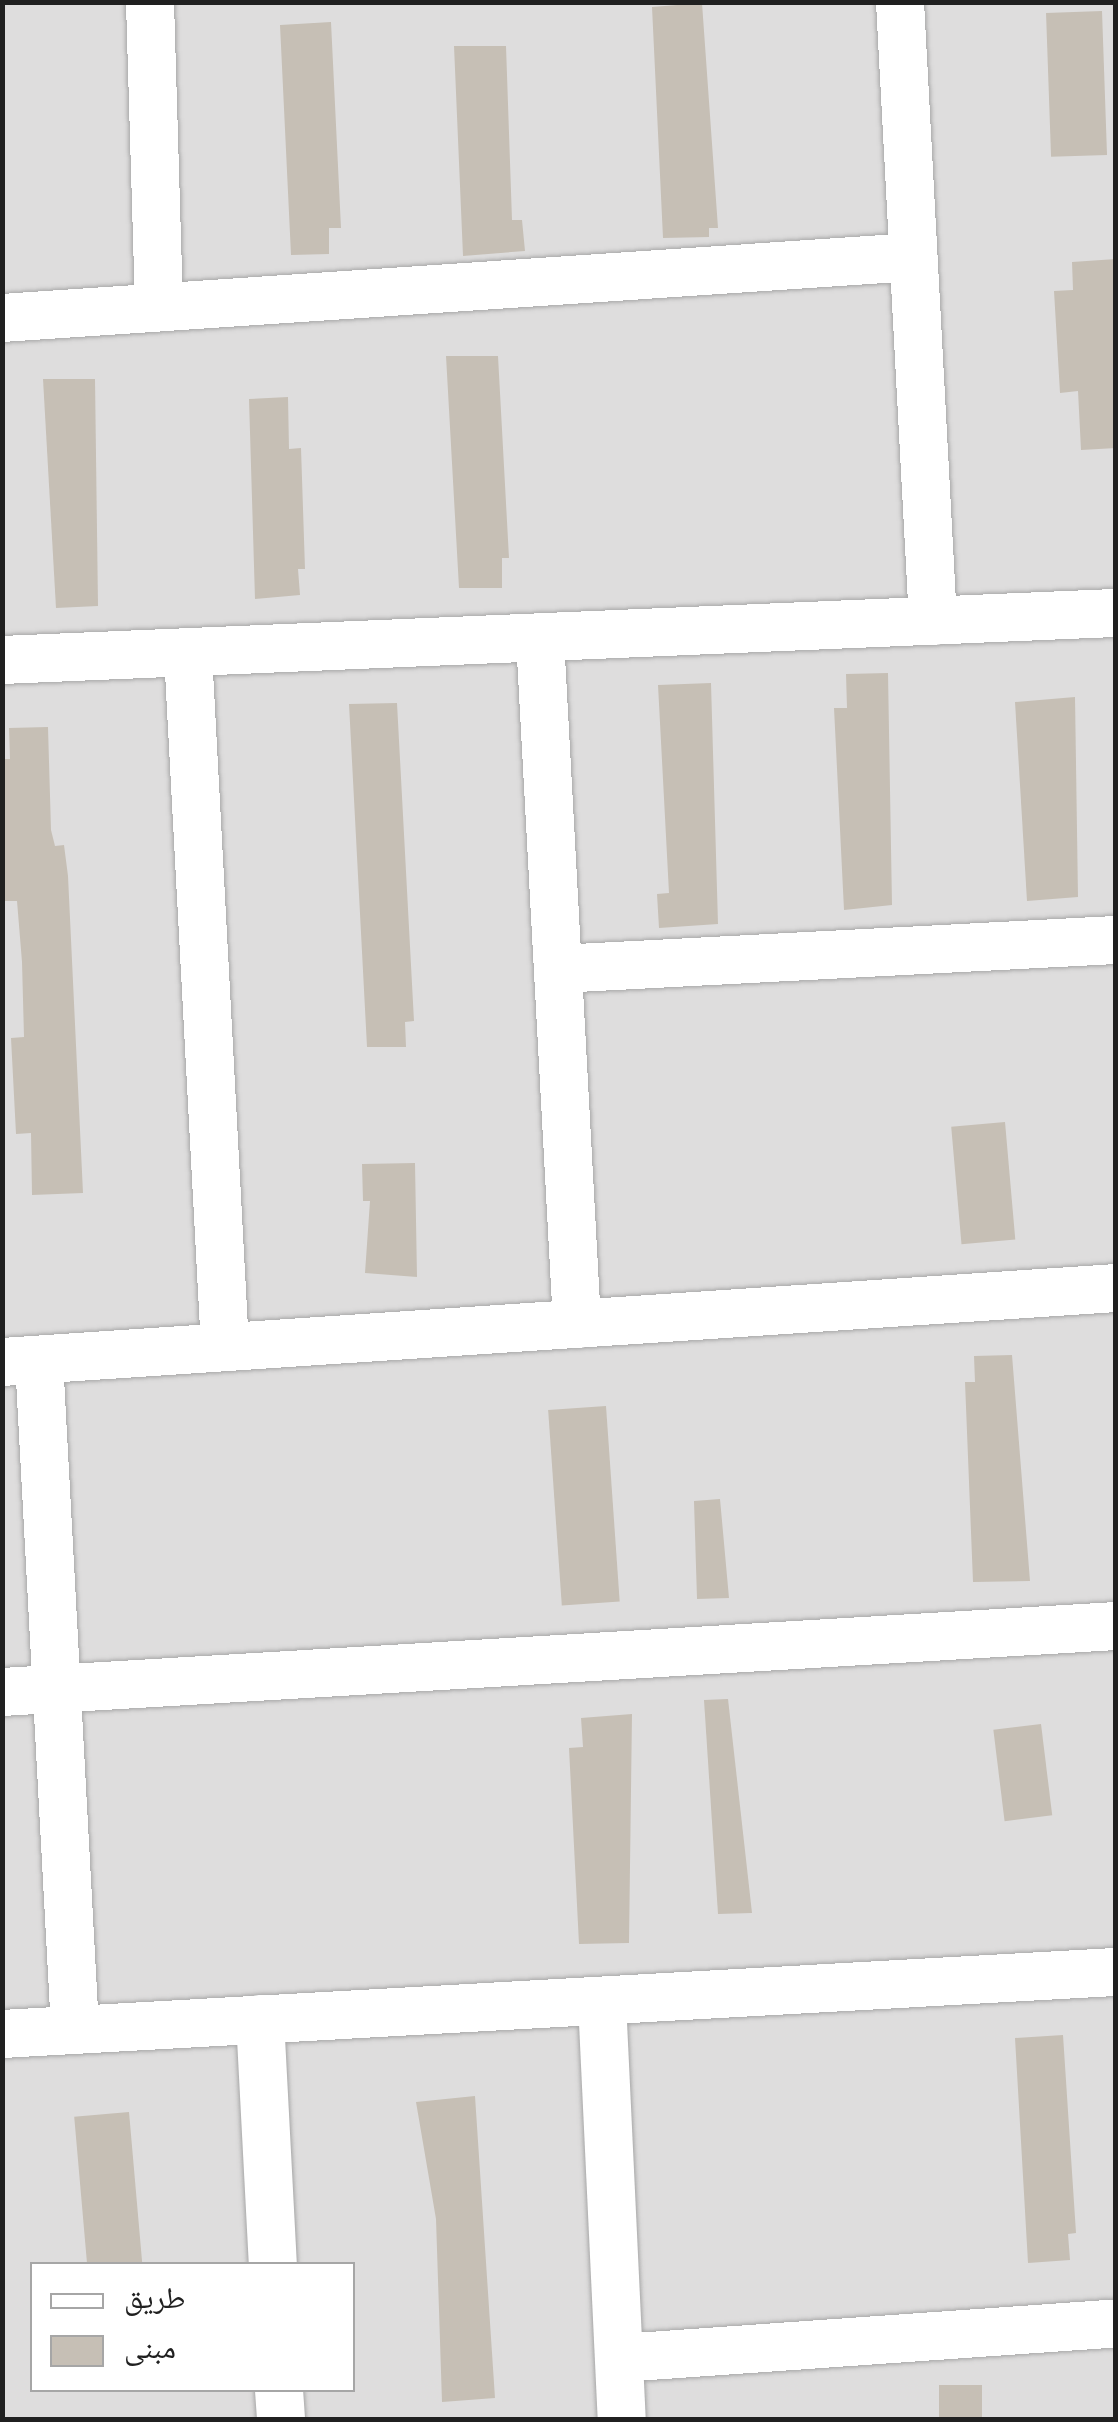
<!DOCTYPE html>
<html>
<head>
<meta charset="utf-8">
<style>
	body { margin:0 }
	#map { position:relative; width:1118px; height:2422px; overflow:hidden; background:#f1efe6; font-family:Signika,"Noto Naskh Arabic",sans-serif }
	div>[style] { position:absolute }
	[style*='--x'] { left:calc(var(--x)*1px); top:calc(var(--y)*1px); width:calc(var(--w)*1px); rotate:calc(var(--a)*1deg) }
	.residential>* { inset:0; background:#dedddd }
	.building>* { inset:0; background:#c6bfb5; transform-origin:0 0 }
	.roads { filter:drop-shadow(0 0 2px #a7a7a7) drop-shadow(0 0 2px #a7a7a7) }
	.minor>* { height:48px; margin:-24px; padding:0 24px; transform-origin:24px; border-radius:24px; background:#fff }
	span { translate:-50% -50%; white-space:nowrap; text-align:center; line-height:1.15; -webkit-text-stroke:10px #fff; paint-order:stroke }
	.frame { position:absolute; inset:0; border:5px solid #202020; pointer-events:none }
	.legend { position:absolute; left:30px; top:2262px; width:325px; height:130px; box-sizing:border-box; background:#fff; border:2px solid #a6a6a6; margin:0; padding:12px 18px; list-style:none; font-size:30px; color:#202020 }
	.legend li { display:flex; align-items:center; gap:20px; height:50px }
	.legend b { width:50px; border:2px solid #a6a6a6 }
</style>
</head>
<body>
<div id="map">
	<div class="residential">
		<i style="clip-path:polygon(evenodd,3px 3px,1115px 3px,1115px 2419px,3px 2420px,3px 3px,32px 2264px,352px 2264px,352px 2390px,32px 2390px,32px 2264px)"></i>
	</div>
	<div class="building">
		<i style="clip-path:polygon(702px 3px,718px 228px,709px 228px,709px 237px,663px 238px,652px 7px)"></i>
		<i style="left:1102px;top:11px;width:144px;height:56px;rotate:88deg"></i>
		<i style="clip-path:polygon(331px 22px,341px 228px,329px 228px,329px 254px,291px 255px,280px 25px)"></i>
		<i style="clip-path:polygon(454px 46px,506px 46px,512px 220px,522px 220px,525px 251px,463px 256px)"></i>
		<i style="clip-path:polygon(1116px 259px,1116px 448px,1081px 450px,1078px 391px,1060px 393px,1054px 291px,1073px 290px,1072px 262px)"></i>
		<i style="clip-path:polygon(446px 356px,498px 356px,509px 558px,502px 558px,502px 588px,459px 588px)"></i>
		<i style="clip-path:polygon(43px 379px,95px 379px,98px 606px,56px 608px)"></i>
		<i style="clip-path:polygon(288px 397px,289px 449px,301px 448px,305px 569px,298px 569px,300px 595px,255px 599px,249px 399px)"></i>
		<i style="clip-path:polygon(888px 673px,892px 905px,844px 910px,834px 708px,847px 708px,846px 674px)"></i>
		<i style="clip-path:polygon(711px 683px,718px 924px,659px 928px,657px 894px,669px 893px,658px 685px)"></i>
		<i style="clip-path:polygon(1075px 697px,1078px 897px,1027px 901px,1015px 702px)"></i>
		<i style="clip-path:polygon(397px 703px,414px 1021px,405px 1022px,406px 1047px,367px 1047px,349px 704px)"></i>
		<i style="clip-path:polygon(48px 727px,51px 830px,55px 846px,64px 845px,68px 876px,83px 1193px,32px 1195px,31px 1133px,16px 1134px,11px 1038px,24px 1037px,22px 962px,17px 901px,4px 901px,2px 759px,10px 759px,9px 728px)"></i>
		<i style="left:1005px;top:1122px;width:118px;height:54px;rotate:85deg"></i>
		<i style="clip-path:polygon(415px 1163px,417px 1277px,365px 1273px,370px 1201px,363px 1201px,362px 1164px)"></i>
		<i style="clip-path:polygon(1012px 1355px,1030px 1581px,973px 1582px,965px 1382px,975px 1382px,974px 1356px)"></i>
		<i style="left:606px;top:1406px;width:196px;height:58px;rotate:86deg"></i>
		<i style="clip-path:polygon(720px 1499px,729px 1598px,697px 1599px,694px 1501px)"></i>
		<i style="clip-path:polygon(728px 1699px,752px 1913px,718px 1914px,704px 1700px)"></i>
		<i style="clip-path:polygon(632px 1714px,629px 1943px,579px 1944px,569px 1748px,583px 1747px,581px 1718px)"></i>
		<i style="left:1041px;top:1724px;width:92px;height:48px;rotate:83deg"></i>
		<i style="clip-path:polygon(1063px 2035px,1076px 2233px,1068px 2234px,1070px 2260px,1028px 2263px,1015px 2038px)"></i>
		<i style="clip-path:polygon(475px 2096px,495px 2398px,442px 2402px,436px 2219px,416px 2102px)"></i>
		<i style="left:129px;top:2112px;width:151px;height:55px;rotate:85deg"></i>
		<i style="left:939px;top:2385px;width:43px;height:35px"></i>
	</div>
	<div class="roads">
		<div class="minor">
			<i style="--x:150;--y:2;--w:305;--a:88.3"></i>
			<i style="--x:900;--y:2;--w:620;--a:86.95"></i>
			<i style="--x:2;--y:318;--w:912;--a:-3.83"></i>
			<i style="--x:540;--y:638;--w:687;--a:86.91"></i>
			<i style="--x:188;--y:653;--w:695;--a:86.95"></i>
			<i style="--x:2;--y:660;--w:1115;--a:-2.42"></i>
			<i style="--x:558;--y:969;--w:559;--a:-2.98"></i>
			<i style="--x:39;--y:1360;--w:671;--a:86.92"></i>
			<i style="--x:2;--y:1362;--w:1116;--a:-3.8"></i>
			<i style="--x:2;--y:1692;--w:1116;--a:-3.39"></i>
			<i style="--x:602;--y:2001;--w:419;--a:87.3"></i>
			<i style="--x:260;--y:2019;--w:245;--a:87"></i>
			<i style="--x:2;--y:2034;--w:1116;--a:-3.19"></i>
			<i style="--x:621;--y:2358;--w:496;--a:-4"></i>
			<i style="--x:279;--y:2390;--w:30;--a:86"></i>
		</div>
	</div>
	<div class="frame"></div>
	<ul class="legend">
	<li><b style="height:12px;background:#fff"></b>طريق</li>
	<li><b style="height:28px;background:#c6bfb5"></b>مبنى</li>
	</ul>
</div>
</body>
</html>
